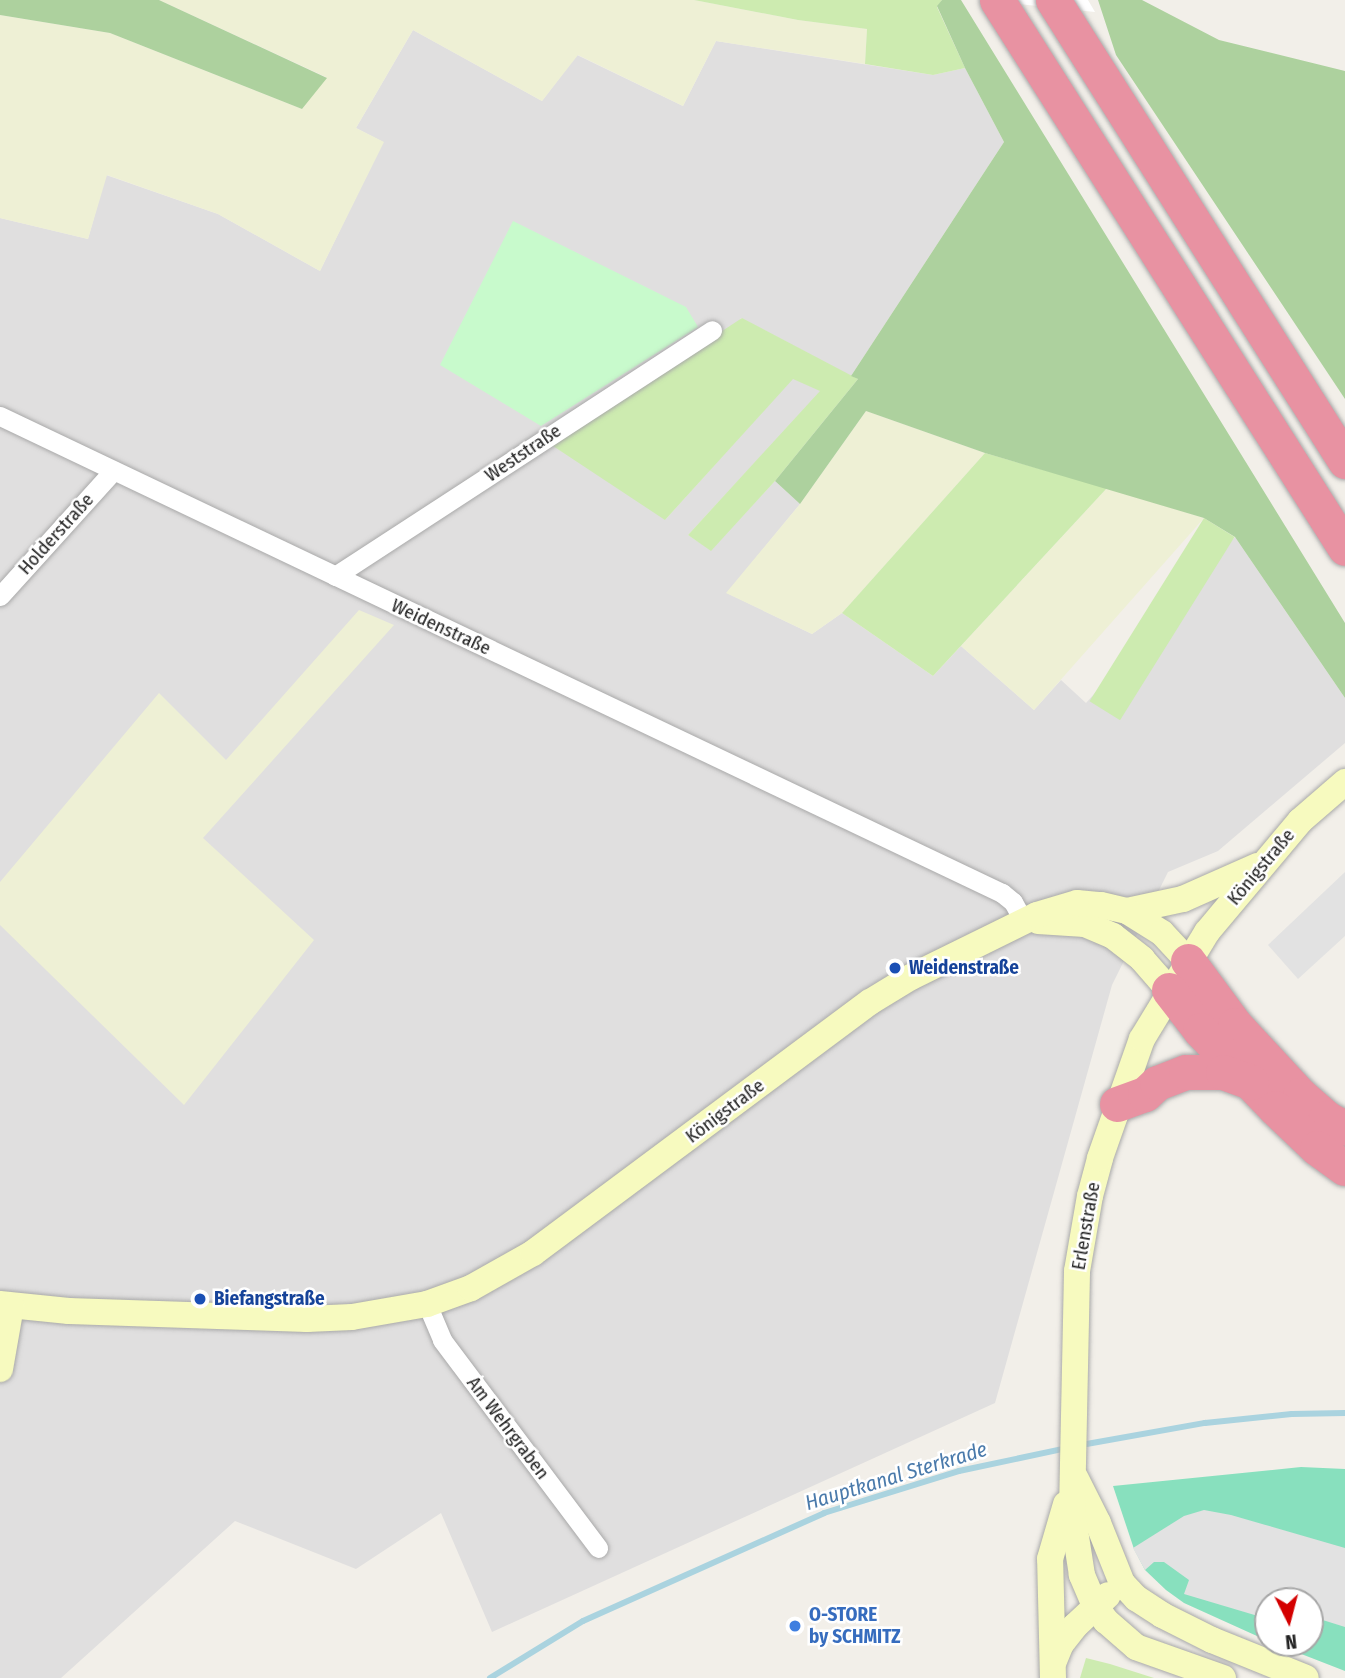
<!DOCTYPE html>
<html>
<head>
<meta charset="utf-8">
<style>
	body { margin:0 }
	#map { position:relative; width:1345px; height:1678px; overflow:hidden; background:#f2efe9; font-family:"Fira Sans Condensed",sans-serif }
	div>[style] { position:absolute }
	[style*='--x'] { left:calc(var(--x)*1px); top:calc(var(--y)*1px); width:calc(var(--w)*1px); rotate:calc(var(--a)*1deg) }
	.residential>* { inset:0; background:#e0dfdf }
	.farmland>* { inset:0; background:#eef0d5 }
	.grass>* { inset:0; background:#cdebb0; transform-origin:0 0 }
	.forest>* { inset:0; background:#add19e }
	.park>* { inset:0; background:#c8facc }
	.pitch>* { inset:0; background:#88e0be }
	.parking>* { inset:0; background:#e2e2e2 }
	.pier>* { inset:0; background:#fff }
	.stream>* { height:6px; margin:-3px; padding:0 3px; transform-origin:3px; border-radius:3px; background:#aad3df }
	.roads { filter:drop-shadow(0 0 2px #a9a9a9) drop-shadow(0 0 2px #a9a9a9) }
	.street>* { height:19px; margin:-9.5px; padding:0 9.5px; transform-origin:9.5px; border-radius:9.5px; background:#fff }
	.secondary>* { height:26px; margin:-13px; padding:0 13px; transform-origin:13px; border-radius:13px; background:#f7fabf }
	.highway>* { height:35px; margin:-17.5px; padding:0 17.5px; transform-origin:17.5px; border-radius:17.5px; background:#e892a2 }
	.dots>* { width:19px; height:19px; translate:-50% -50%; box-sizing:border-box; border:4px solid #fff; border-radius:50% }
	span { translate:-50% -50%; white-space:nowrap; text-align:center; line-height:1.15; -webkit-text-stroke:5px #fff; paint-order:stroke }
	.street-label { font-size:19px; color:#222 }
	.transit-label { font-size:19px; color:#164399; font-weight:700 }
	.left { translate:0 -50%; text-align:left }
	.shop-label { font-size:19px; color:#366cbe; font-weight:700 }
	.water-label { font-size:21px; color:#4a7aab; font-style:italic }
	.north { position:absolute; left:1254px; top:1587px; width:70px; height:70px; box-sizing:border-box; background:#fff; border:2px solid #a7a7a7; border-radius:50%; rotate:174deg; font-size:19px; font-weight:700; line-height:28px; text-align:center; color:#222 }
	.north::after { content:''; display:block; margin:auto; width:24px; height:32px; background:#d40000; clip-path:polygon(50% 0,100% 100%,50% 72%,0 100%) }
</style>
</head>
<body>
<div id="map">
	<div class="residential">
		<i style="clip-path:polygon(413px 30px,542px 101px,577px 55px,683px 106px,716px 41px,933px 75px,965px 68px,1004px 142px,851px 376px,741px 318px,665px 520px,793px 378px,821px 391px,688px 535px,711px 550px,775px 481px,800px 504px,727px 593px,812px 634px,842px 613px,933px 676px,961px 646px,1034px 710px,1061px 680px,1086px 703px,1235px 537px,1345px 698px,1345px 743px,1218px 851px,1168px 872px,1112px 985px,995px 1403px,492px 1632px,441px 1513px,356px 1569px,235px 1521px,61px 1678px,0 1678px,0 218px,88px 239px,106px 175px,218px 214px,320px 271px,383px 142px,356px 128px)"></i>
	</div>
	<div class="farmland">
		<i style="clip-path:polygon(159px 0,694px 0,798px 20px,867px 29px,865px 64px,716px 41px,683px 106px,578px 55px,542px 101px,413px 30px,356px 128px,384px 142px,320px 271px,218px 214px,107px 175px,88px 239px,0 218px,0 15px,110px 33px,302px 109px,326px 77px)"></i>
		<i style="clip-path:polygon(866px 411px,985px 453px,842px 613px,812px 634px,726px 593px,800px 504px)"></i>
		<i style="clip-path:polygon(1107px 488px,1204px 518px,1034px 710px,961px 646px)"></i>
		<i style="clip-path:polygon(359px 610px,394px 625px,203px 838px,314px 940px,184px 1105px,0 925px,0 882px,159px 693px,226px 760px)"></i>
	</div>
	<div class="grass">
		<i style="clip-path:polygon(694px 0,942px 0,937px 7px,965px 68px,933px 75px,865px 64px,867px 29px,798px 20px)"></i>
		<i style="clip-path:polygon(742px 318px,858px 379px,775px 481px,711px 551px,688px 535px,820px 391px,793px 379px,665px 520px,550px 444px)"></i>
		<i style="clip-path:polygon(985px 453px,1107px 488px,933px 676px,842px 613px)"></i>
		<i style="left:1204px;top:518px;width:36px;height:216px;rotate:32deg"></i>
		<i style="clip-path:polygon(1086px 1658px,1110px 1664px,1154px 1678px,1080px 1678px)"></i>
	</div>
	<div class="forest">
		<i style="clip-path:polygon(0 0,159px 0,327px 78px,302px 109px,110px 33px,0 15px)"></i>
		<i style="clip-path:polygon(942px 0,961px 0,1345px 623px,1345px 698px,1235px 537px,1204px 518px,985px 453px,866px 411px,800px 504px,775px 481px,858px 379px,851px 376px,1004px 142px,965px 68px,937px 6px)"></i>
		<i style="clip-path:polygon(1098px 0,1142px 0,1219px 40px,1345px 71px,1345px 399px,1116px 55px)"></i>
	</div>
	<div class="park">
		<i style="clip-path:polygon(513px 221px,686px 307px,698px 327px,541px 426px,440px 365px)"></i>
	</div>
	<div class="pitch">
		<i style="clip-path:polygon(1301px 1467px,1345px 1469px,1345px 1671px,1273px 1643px,1310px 1643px,1310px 1601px,1268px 1601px,1268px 1641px,1184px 1603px,1166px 1590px,1145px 1570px,1134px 1549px,1113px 1486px)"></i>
	</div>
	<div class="parking">
		<i style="clip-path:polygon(1345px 872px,1345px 936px,1298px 979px,1268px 945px)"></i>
		<i style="clip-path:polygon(1204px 1510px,1231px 1515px,1345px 1548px,1345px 1627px,1310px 1616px,1310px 1601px,1268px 1601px,1268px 1619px,1184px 1594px,1189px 1580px,1164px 1562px,1154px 1562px,1145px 1570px,1133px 1548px,1184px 1516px)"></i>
	</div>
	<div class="pier">
		<i style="clip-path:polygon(980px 0,1088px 0,1095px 12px,998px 2px)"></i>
	</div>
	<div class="stream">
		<i style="--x:1081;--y:1445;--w:126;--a:-10.1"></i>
		<i style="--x:1205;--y:1423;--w:87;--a:-5.9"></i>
		<i style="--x:1292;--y:1414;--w:53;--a:-1.1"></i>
		<i style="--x:490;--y:1678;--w:109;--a:-31.5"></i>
		<i style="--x:583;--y:1621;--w:264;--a:-24.1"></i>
		<i style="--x:824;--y:1513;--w:141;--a:-17.3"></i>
		<i style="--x:959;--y:1471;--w:110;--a:-12"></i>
	</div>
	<div class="roads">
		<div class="street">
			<i style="--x:0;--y:416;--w:1110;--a:25.46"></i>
			<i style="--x:1002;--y:893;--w:14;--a:39"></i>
			<i style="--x:1013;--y:902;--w:23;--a:61"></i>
			<i style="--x:335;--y:576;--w:450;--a:-33.1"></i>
			<i style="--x:0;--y:596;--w:169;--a:-47.9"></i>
			<i style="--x:427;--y:1304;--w:39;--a:67"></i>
			<i style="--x:442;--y:1340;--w:260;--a:53.1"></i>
		</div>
		<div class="secondary">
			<i style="--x:1127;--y:911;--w:57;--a:-12.1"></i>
			<i style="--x:1183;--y:899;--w:81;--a:-24"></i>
			<i style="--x:1038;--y:921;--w:47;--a:3.7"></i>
			<i style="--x:1085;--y:924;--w:30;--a:23"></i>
			<i style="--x:1113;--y:936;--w:37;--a:38"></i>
			<i style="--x:1142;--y:959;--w:41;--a:48.9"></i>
			<i style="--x:0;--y:1304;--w:69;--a:5.8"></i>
			<i style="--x:69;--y:1311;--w:238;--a:1.9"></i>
			<i style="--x:307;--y:1319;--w:45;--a:-2.5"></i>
			<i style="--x:352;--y:1317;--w:76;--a:-9.8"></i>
			<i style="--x:427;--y:1304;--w:47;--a:-20"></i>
			<i style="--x:471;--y:1288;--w:71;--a:-29.4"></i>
			<i style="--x:533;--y:1253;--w:420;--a:-36.7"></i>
			<i style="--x:870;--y:1002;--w:48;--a:-31.4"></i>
			<i style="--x:911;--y:977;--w:140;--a:-26.2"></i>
			<i style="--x:1037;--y:915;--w:42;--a:-16.7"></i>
			<i style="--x:1077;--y:903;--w:24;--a:5"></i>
			<i style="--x:1101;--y:905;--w:27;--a:13"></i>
			<i style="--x:1127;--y:911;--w:41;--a:32.2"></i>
			<i style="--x:1162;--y:933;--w:38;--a:47"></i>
			<i style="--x:0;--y:1369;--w:64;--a:-80.1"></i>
			<i style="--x:1075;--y:1477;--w:51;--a:63.4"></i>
			<i style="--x:1098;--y:1523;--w:65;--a:68.2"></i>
			<i style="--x:1122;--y:1583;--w:21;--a:47"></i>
			<i style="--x:1136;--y:1598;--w:31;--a:33"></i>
			<i style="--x:1162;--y:1615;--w:56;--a:26.6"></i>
			<i style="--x:1212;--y:1640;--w:101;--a:22"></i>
			<i style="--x:1054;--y:1661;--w:18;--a:-68"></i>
			<i style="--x:1061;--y:1644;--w:23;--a:-52"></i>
			<i style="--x:1075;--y:1626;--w:45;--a:-43.2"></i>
			<i style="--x:1053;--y:1678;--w:119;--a:-91.4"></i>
			<i style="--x:1050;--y:1559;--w:57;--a:-73.8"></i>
			<i style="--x:1223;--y:1678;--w:92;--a:-160.4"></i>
			<i style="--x:1136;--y:1647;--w:40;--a:-139"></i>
			<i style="--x:1106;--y:1621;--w:19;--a:-126"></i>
			<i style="--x:1095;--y:1606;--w:34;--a:-113"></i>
			<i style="--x:1082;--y:1575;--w:65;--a:-98.9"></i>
			<i style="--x:1072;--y:1511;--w:240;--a:-88.8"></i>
			<i style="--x:1077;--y:1271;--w:76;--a:-80.2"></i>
			<i style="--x:1090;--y:1196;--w:39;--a:-75"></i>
			<i style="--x:1100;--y:1158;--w:126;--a:-70.6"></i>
			<i style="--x:1142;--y:1039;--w:125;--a:-58.7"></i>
			<i style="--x:1207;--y:932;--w:145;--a:-50"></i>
			<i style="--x:1300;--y:821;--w:60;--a:-40.9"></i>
		</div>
		<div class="highway">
			<i style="--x:997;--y:0;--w:649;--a:57.58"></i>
			<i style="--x:1053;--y:0;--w:546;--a:57.65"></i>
			<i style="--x:1188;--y:961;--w:79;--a:53.7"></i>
			<i style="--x:1235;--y:1025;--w:96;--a:47.1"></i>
			<i style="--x:1300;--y:1095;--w:35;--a:41"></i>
			<i style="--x:1326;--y:1118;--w:21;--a:28"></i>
			<i style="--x:1169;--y:990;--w:51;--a:52.2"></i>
			<i style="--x:1200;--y:1030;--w:108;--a:46.1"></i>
			<i style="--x:1275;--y:1108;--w:58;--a:43.6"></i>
			<i style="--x:1317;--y:1148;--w:34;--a:36"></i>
			<i style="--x:1117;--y:1104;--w:30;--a:-20"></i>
			<i style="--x:1145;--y:1094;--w:16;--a:-43"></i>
			<i style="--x:1157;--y:1083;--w:31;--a:-21"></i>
			<i style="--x:1186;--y:1072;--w:37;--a:0"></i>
			<i style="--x:1223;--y:1072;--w:30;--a:20"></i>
		</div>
	</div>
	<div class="dots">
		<i style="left:895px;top:968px;background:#1a4fb4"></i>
		<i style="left:200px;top:1299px;background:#1a4fb4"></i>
		<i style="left:795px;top:1626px;background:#3f7fe0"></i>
	</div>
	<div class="street-label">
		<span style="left:523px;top:453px;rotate:-34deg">Weststraße</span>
		<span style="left:56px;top:534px;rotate:-48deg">Holderstraße</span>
		<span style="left:441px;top:627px;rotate:25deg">Weidenstraße</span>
		<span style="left:1261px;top:867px;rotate:-50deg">Königstraße</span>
		<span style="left:725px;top:1111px;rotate:-37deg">Königstraße</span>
		<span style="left:1086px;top:1226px;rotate:-80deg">Erlenstraße</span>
		<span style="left:508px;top:1428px;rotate:53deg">Am Wehrgraben</span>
	</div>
	<div class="transit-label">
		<span class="left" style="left:909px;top:968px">Weidenstraße</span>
		<span class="left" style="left:214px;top:1299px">Biefangstraße</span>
	</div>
	<div class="shop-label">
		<span class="left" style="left:809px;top:1626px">O-STORE<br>by SCHMITZ</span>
	</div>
	<div class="water-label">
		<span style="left:896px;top:1476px;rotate:-17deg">Hauptkanal Sterkrade</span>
	</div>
	<div class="north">N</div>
</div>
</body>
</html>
